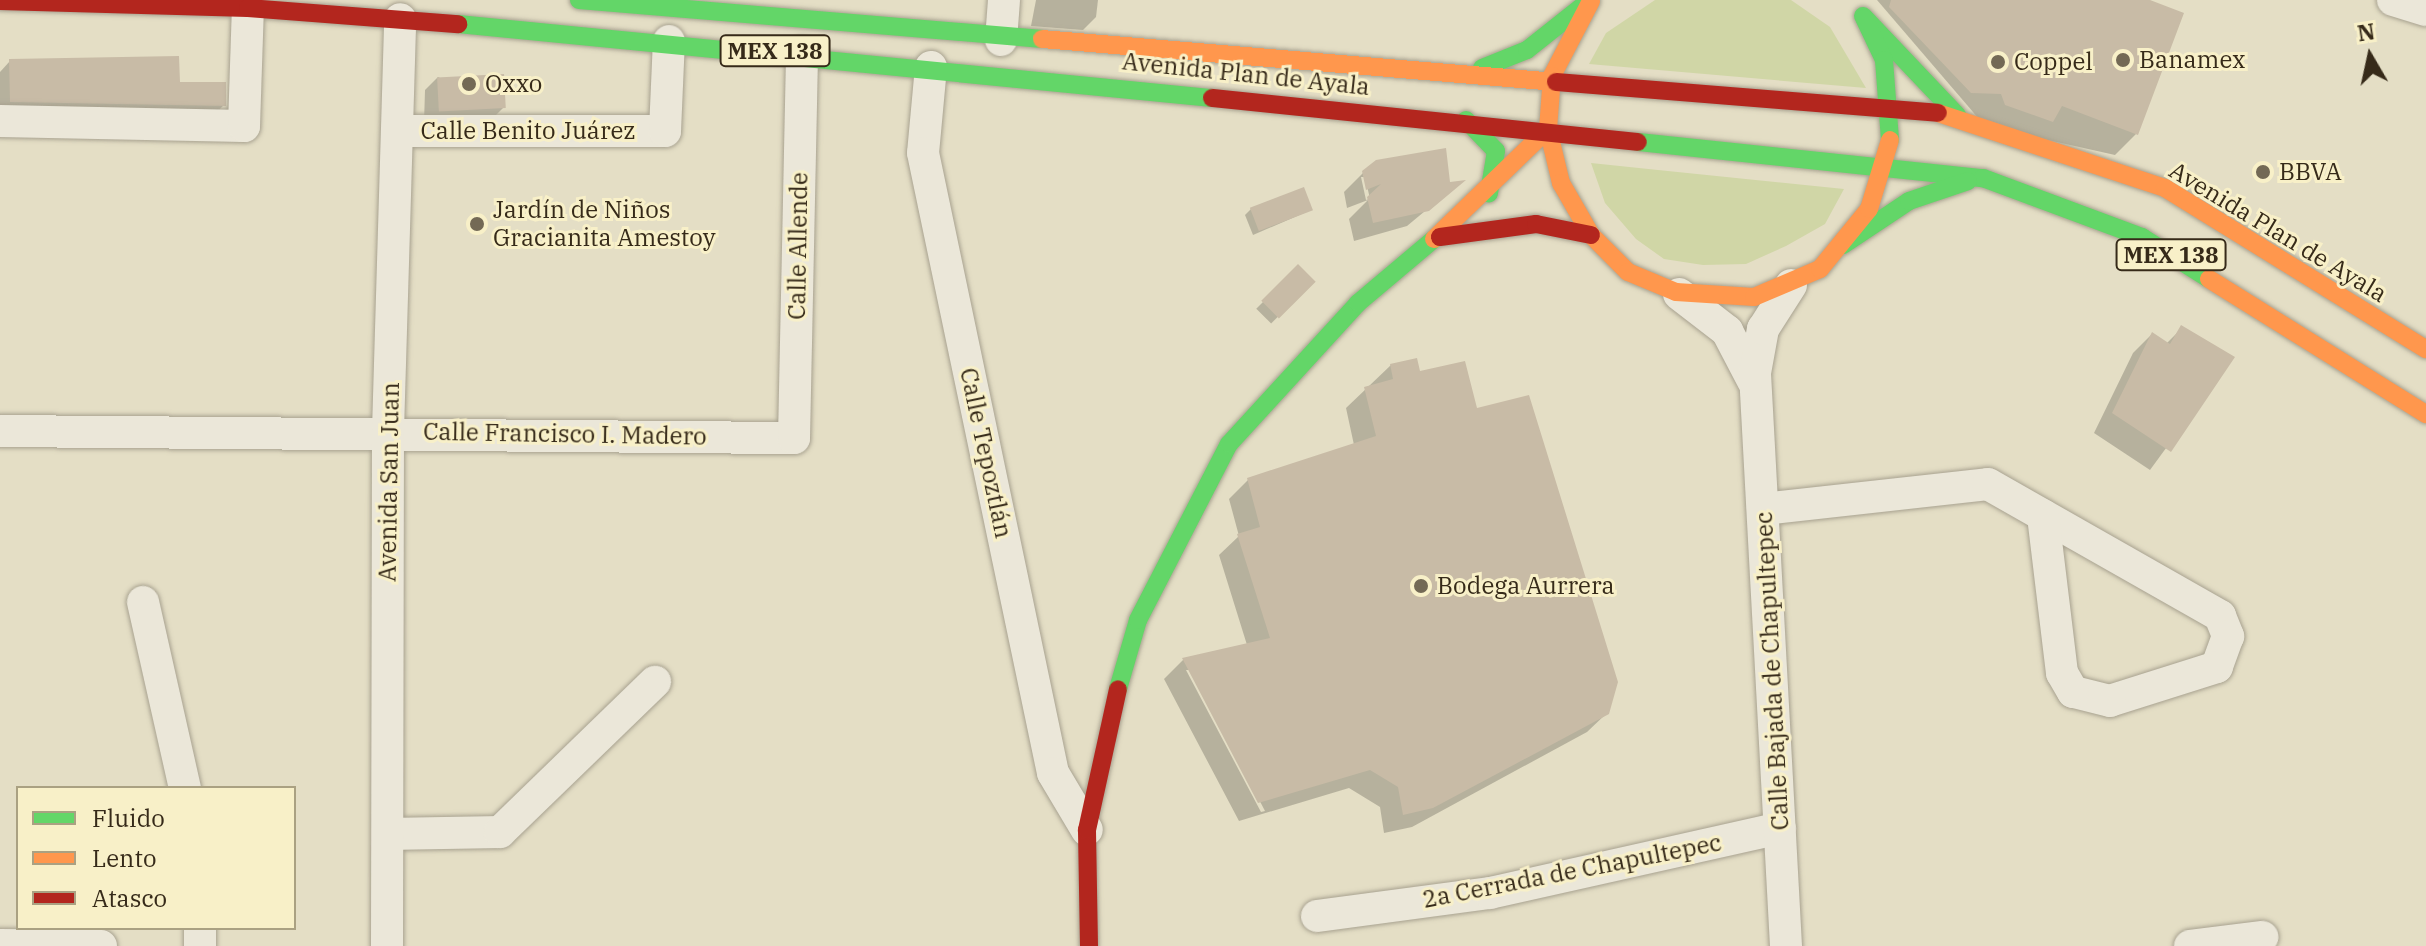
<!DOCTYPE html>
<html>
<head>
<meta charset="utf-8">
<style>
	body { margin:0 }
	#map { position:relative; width:2426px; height:946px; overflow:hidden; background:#e4dec5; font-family:"IBM Plex Serif",serif }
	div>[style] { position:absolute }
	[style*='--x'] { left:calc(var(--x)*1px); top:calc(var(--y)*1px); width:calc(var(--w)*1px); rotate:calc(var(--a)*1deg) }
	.green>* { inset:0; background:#d0d6a6 }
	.shadow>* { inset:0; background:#0003; transform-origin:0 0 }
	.building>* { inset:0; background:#c8bba6; transform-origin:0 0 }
	.roads { filter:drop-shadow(0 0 2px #a8a290) drop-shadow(0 0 2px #a8a290) }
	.street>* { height:32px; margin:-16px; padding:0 16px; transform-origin:16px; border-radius:16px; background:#ebe7d9 }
	.fast>* { height:18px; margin:-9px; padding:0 9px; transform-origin:9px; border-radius:9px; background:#63d668 }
	.slow>* { height:18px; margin:-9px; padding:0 9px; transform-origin:9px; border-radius:9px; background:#ff974d }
	.jam>* { height:18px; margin:-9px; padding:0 9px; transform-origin:9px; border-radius:9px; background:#b3261e }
	.dots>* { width:22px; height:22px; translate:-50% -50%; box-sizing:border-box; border:4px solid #f8f0c8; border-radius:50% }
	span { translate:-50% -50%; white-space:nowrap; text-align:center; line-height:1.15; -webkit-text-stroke:6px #f8f0c8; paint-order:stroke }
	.shield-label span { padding:2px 6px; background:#f8f0c8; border:2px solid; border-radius:6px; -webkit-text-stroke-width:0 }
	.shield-label { font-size:22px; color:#362a19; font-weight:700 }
	.poi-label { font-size:24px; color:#362a19 }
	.left { translate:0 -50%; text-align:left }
	.street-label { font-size:24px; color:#362a19 }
	.legend { position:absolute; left:16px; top:786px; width:280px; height:144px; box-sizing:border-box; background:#f8f0c8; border:2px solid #aaa182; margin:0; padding:10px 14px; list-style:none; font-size:24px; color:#362a19 }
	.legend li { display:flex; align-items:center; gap:16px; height:40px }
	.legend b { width:40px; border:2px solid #aaa182 }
	.north { position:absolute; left:2330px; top:16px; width:80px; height:80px; -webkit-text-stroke:6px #f8f0c8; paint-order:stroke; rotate:351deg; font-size:22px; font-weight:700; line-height:32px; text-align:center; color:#362a19 }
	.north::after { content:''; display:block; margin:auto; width:28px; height:36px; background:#362a19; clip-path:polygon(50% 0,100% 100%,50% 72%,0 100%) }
</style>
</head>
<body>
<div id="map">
	<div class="green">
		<i style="clip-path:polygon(1655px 0,1791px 0,1830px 27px,1866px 88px,1589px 64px,1606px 33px)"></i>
		<i style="clip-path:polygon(1591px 163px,1658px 170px,1844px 189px,1825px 224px,1786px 246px,1746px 264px,1703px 265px,1664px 259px,1636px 239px,1605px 203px)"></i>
	</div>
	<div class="shadow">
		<i style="clip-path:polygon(1036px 0,1098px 0,1096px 17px,1083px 30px,1031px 26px)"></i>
		<i style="clip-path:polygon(1877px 0,2144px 0,2136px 134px,2115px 155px,1985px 126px)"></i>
		<i style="clip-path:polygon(10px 61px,178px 84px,224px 105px,204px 124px,0 121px,0 72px)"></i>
		<i style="clip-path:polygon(438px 77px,504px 107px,491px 120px,424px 123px,425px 90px)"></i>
		<i style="clip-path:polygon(evenodd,1363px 173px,1448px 184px,1460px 182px,1407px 226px,1354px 241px,1349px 219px,1368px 200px,1347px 208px,1344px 192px,1363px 173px,1361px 177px,1365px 177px,1370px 199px,1366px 200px,1361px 177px)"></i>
		<i style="clip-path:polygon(1251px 209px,1311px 210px,1253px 235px,1245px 215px)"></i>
		<i style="left:1298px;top:267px;width:21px;height:59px;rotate:45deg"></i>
		<i style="clip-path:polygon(2182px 328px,2232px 358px,2150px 470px,2094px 433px,2133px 353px,2152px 334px,2166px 344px)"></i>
		<i style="clip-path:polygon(evenodd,1391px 365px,1419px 373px,1476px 410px,1607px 713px,1587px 732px,1412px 827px,1384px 833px,1380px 807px,1349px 788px,1239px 821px,1164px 679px,1183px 660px,1247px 645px,1219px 555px,1239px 536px,1229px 499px,1248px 480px,1354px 445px,1346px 408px,1391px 365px,1186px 670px,1191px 670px,1265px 811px,1261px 812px,1186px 670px)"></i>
	</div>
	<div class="building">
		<i style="clip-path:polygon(1891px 0,2150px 0,2184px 13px,2138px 135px,2062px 106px,2053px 122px,2005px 105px,2001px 94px,1971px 93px,1889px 7px)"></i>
		<i style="clip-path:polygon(179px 56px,180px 82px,226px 82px,226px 106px,10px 102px,9px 59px)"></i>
		<i style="left:504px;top:74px;width:34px;height:67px;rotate:87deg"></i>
		<i style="clip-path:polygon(1446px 148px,1450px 182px,1466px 180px,1429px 211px,1373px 223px,1367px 197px,1381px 184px,1366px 190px,1362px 171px,1376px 160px)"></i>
		<i style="left:1304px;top:187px;width:25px;height:58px;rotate:69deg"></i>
		<i style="left:1298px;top:264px;width:25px;height:52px;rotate:45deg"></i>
		<i style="clip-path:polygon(2181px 325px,2235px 357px,2171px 452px,2112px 413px,2152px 332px,2170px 344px)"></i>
		<i style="clip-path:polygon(1417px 358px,1420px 371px,1465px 361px,1477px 408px,1529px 395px,1618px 682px,1609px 714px,1433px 808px,1403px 815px,1398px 787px,1370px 770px,1258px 803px,1182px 658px,1270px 638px,1237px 534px,1260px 527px,1247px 478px,1376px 436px,1364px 387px,1393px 379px,1390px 364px)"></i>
	</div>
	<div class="roads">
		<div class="street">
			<i style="--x:2393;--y:0;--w:34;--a:17"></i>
			<i style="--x:1001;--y:40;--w:40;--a:-85.7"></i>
			<i style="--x:931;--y:67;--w:86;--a:95.3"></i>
			<i style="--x:923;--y:153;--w:633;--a:78.16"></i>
			<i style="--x:1053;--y:773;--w:66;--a:59.2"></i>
			<i style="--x:0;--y:121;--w:244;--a:1.2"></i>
			<i style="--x:244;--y:126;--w:118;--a:-88.1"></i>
			<i style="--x:398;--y:131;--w:267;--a:0"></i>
			<i style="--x:665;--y:131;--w:90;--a:-87.5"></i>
			<i style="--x:1679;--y:294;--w:61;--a:37.6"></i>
			<i style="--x:1727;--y:331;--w:56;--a:62.5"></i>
			<i style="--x:0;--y:431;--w:794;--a:0.51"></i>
			<i style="--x:794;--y:438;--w:385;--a:-88.8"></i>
			<i style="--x:1763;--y:509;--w:226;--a:-6.3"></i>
			<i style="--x:1988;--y:484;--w:267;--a:29.6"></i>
			<i style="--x:2220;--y:616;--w:22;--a:68"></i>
			<i style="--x:2228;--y:636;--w:33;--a:110"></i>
			<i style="--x:2217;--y:667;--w:112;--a:162.4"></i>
			<i style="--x:2110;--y:701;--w:38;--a:-166"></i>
			<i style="--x:2073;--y:692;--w:22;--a:-120"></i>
			<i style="--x:2062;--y:673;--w:159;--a:-96.9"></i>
			<i style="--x:143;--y:602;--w:191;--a:77.3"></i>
			<i style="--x:388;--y:834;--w:112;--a:-1"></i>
			<i style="--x:500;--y:832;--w:216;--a:-44.1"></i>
			<i style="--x:1317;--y:916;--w:175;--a:-7.6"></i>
			<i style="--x:1490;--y:893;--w:297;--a:-12.6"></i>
			<i style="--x:0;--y:945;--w:101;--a:0.6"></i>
			<i style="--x:200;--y:946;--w:18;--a:-90"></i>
			<i style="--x:387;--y:946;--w:515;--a:-89.89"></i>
			<i style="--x:388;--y:431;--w:412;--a:-88.3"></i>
			<i style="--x:1786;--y:946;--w:574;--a:-93.1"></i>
			<i style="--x:1755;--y:373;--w:45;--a:-79.7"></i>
			<i style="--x:1763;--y:329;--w:52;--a:-57.5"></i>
			<i style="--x:2190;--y:946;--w:73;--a:-7.1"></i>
		</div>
		<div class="fast">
			<i style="--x:579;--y:0;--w:465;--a:4.8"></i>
			<i style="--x:1863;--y:16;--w:137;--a:46.5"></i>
			<i style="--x:1864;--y:18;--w:47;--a:64.5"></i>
			<i style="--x:1884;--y:60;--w:80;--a:85.7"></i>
			<i style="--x:458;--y:24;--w:758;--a:5.61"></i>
			<i style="--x:1482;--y:68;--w:48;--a:-21.8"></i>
			<i style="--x:1527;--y:50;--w:80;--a:-38.4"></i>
			<i style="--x:1466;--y:120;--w:43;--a:45.9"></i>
			<i style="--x:1496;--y:151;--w:43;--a:99.5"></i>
			<i style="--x:1638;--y:142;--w:347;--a:6"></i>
			<i style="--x:1983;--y:178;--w:170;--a:20.4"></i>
			<i style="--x:2142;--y:237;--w:79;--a:32.1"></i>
			<i style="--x:1843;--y:245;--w:79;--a:-33.7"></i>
			<i style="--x:1909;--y:201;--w:62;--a:-18.7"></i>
			<i style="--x:1118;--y:689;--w:72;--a:-73.8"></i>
			<i style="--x:1138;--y:620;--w:198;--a:-62.7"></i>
			<i style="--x:1229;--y:444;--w:191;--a:-47.5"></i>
			<i style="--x:1358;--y:303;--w:99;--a:-40.1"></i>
		</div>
		<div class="slow">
			<i style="--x:1591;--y:1;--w:85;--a:117.5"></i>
			<i style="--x:1552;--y:76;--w:53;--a:94.3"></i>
			<i style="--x:1548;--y:129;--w:56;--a:76.5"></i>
			<i style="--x:1561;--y:183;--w:60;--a:60"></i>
			<i style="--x:1591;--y:235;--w:52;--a:45"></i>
			<i style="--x:1628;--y:272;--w:52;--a:22.6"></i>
			<i style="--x:1676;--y:292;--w:78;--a:3.7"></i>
			<i style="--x:1754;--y:297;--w:72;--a:-23"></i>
			<i style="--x:1820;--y:269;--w:77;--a:-50.8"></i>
			<i style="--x:1869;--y:209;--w:72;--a:-73.1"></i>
			<i style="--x:1042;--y:39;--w:516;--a:4.78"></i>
			<i style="--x:1938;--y:113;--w:239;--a:18.3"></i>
			<i style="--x:2165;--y:188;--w:307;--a:31.7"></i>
			<i style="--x:1434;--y:239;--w:158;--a:-44"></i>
			<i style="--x:2209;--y:279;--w:256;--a:31.9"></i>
		</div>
		<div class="jam">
			<i style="--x:0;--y:1;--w:248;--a:1.6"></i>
			<i style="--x:248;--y:8;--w:211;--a:4.4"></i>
			<i style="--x:1556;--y:82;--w:383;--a:4.6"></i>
			<i style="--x:1212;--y:98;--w:428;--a:5.9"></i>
			<i style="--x:1440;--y:237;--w:97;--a:-7.7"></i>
			<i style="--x:1536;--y:224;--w:56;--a:11.3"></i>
			<i style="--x:1089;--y:946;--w:116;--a:-91"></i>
			<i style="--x:1087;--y:830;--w:144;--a:-77.6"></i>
		</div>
	</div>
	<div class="dots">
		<i style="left:2123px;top:60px;background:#736955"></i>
		<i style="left:1998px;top:62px;background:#736955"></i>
		<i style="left:469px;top:84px;background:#736955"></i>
		<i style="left:2263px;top:172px;background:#736955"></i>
		<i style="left:477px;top:224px;background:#736955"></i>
		<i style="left:1421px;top:586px;background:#736955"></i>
	</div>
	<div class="shield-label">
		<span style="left:775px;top:51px">MEX 138</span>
		<span style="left:2171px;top:255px">MEX 138</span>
	</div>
	<div class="poi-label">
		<span class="left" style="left:2139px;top:60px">Banamex</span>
		<span class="left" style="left:2014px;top:62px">Coppel</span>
		<span class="left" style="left:485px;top:84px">Oxxo</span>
		<span class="left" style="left:2279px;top:172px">BBVA</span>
		<span class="left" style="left:493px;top:224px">Jardín de Niños<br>Gracianita Amestoy</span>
		<span class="left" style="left:1437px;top:586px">Bodega Aurrera</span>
	</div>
	<div class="street-label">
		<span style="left:1246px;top:74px;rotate:6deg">Avenida Plan de Ayala</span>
		<span style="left:528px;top:131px">Calle Benito Juárez</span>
		<span style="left:2278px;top:232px;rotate:31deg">Avenida Plan de Ayala</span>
		<span style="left:798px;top:246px;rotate:-89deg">Calle Allende</span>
		<span style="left:565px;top:434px;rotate:1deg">Calle Francisco I. Madero</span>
		<span style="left:986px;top:453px;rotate:78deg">Calle Tepoztlán</span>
		<span style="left:389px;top:482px;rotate:-89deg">Avenida San Juan</span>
		<span style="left:1772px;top:671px;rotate:-93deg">Calle Bajada de Chapultepec</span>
		<span style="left:1572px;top:871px;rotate:-11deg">2a Cerrada de Chapultepec</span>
	</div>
	<ul class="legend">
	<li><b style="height:10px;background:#63d668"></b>Fluido</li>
	<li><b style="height:10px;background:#ff974d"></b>Lento</li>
	<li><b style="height:10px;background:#b3261e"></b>Atasco</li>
	</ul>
	<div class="north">N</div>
</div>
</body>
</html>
